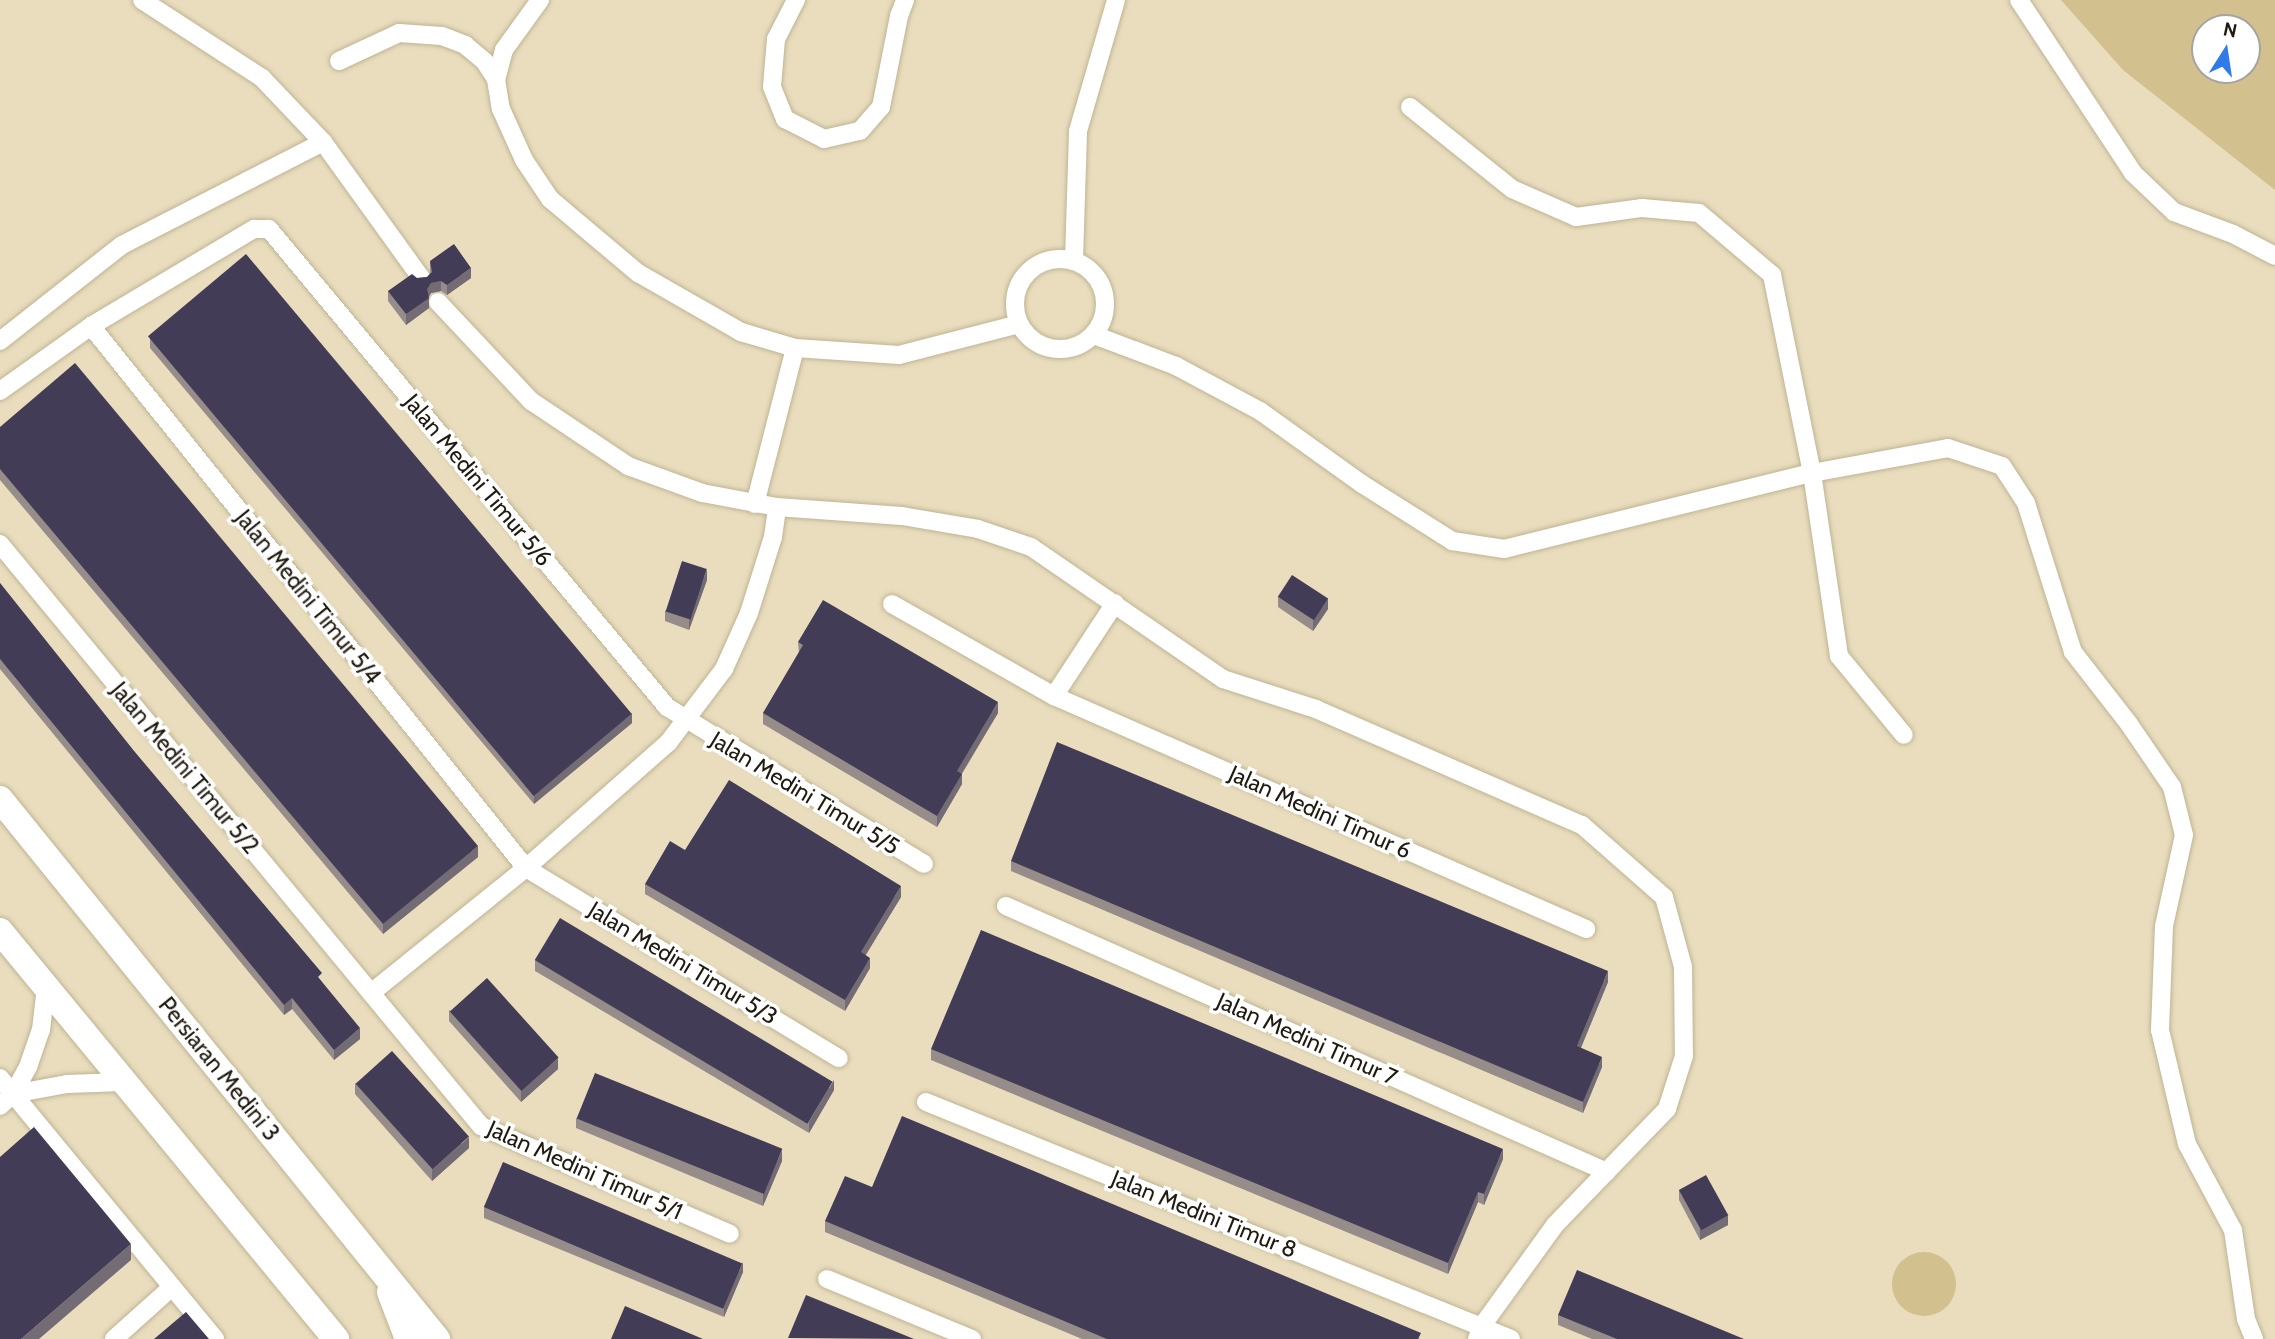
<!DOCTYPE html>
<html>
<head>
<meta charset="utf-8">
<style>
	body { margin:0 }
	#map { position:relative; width:2275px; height:1339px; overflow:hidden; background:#e9ddbd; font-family:Cabin,sans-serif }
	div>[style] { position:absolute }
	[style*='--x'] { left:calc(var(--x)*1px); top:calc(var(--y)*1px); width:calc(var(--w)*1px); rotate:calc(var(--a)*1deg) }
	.green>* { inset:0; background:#d2c08f }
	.round { border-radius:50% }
	.roads { filter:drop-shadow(0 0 2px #bfb495) drop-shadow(0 0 2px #bfb495) }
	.street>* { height:18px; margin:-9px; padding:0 9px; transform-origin:9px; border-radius:9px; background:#fff }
	.street>.ring { margin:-9px; padding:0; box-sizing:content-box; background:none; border:18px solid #fff; border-radius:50% }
	.secondary>* { height:26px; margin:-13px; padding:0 13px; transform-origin:13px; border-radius:13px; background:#fff }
	.wall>* { inset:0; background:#968c8a }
	.shaded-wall>* { inset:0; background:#746c75 }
	.building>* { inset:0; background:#423c56; transform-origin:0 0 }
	span { translate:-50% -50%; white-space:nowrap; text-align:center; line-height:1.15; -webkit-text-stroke:7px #fff; paint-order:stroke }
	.street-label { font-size:23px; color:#201b10 }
	.north { position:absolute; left:2191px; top:14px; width:70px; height:70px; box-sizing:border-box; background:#fff; border:2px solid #a6a49f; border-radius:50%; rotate:12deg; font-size:19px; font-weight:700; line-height:28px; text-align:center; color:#201b10 }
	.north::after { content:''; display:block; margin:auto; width:24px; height:32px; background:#2f7ce8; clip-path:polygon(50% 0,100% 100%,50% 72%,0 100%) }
</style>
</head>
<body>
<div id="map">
	<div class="green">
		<i style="clip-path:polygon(evenodd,2061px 0,2275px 0,2275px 190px,2123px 70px,2061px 0,2247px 28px,2247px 70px,2205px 70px,2205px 28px,2247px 28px)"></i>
		<i class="round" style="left:1892px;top:1252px;width:64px;height:64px"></i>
	</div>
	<div class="roads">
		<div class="street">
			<i style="--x:142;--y:0;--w:143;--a:33"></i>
			<i style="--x:262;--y:78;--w:88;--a:46.4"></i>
			<i style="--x:323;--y:142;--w:168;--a:54.2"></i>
			<i style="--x:540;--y:0;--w:62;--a:125.8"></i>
			<i style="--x:504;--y:50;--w:30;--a:105"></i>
			<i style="--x:496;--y:79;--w:30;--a:81"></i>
			<i style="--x:501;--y:109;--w:56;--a:65.7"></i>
			<i style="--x:524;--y:160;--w:47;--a:56.3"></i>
			<i style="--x:550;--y:199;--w:115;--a:40.1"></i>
			<i style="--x:638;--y:273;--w:119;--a:29.8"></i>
			<i style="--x:741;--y:332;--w:56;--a:16.5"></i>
			<i style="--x:795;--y:348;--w:104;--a:3.9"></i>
			<i style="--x:899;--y:355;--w:124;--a:-14.5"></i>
			<i style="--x:796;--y:0;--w:44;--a:117.1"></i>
			<i style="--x:776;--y:39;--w:48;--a:94.8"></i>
			<i style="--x:772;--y:87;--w:35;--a:68"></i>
			<i style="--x:785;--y:119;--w:44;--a:27.1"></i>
			<i style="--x:824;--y:139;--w:37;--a:-13"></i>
			<i style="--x:860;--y:131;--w:32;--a:-49"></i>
			<i style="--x:881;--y:107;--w:93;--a:-78.8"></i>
			<i style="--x:899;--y:16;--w:17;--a:-69"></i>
			<i style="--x:2019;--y:0;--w:207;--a:56.6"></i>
			<i style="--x:2133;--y:173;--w:57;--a:43.6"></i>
			<i style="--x:2174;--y:212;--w:63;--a:20.4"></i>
			<i style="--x:2233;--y:234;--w:47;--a:27.6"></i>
			<i style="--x:339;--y:61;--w:66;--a:-25"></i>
			<i style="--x:399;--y:33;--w:43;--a:4"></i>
			<i style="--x:442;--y:36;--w:25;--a:21"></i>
			<i style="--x:465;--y:45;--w:26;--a:40"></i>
			<i style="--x:485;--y:62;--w:20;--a:57"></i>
			<i style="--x:1410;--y:107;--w:131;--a:38.8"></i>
			<i style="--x:1512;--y:189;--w:70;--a:23.6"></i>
			<i style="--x:1576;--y:217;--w:67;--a:-7.8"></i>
			<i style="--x:1642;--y:208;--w:57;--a:5"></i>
			<i style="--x:1699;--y:213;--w:96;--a:40.3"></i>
			<i style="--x:1772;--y:275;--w:202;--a:78.6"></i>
			<i style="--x:1812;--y:473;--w:185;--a:81.6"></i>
			<i style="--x:1839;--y:656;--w:102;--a:50.6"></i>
			<i class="ring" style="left:1015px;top:259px;width:72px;height:72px"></i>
			<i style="--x:1074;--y:260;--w:129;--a:-88.2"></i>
			<i style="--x:1078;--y:131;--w:136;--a:-73.8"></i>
			<i style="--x:438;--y:302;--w:136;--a:46.8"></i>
			<i style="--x:531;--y:401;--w:117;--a:33.8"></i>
			<i style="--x:628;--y:466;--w:79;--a:20"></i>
			<i style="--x:702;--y:493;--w:76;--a:10.6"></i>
			<i style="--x:777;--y:507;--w:125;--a:4.1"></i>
			<i style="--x:902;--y:516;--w:77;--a:9.7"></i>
			<i style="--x:978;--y:529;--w:56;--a:18.8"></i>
			<i style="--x:1031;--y:547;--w:233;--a:34.5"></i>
			<i style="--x:1223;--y:679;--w:98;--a:17.9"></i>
			<i style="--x:1316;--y:709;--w:290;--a:23.6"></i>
			<i style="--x:1582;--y:825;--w:109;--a:41.3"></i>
			<i style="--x:1664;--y:897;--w:73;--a:74.8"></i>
			<i style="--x:1683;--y:967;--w:89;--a:89.4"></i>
			<i style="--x:1684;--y:1056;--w:56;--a:107.8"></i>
			<i style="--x:1667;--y:1109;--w:161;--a:134"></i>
			<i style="--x:1555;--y:1225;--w:125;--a:125.9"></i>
			<i style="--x:1482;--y:1326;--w:14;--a:111"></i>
			<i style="--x:91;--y:326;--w:695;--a:51.25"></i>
			<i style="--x:526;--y:868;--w:366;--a:31.3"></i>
			<i style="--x:1094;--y:335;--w:88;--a:20.7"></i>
			<i style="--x:1176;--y:366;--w:95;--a:28.2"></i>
			<i style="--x:1260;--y:411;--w:125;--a:35.6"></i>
			<i style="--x:1362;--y:484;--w:107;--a:32.3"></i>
			<i style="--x:1452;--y:541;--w:53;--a:8.7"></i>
			<i style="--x:1504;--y:549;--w:317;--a:-13.9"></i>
			<i style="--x:1812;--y:473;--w:138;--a:-10.4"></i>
			<i style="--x:1948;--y:448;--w:57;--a:18.4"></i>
			<i style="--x:2002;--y:466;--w:44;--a:57"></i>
			<i style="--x:2026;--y:503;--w:156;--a:72.5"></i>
			<i style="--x:2073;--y:652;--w:91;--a:52.1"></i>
			<i style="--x:2129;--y:724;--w:76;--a:55.7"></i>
			<i style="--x:2172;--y:787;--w:49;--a:76"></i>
			<i style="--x:2184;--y:835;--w:93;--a:102.4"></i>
			<i style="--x:2164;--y:926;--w:104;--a:92.2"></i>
			<i style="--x:2160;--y:1030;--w:117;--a:76.7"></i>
			<i style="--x:2187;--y:1144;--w:98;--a:61.9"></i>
			<i style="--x:2233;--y:1230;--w:90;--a:81.7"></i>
			<i style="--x:2246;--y:1319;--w:22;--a:68"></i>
			<i style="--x:0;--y:341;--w:155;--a:-38.2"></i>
			<i style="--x:122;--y:245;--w:226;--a:-27.1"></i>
			<i style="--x:0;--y:391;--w:112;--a:-35.5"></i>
			<i style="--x:91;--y:326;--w:190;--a:-30.8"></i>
			<i style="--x:254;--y:229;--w:15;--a:0"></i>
			<i style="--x:269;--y:229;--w:622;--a:50.22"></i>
			<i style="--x:667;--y:707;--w:301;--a:31.4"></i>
			<i style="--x:755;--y:504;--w:161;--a:-75.6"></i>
			<i style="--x:0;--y:544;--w:755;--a:50.43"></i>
			<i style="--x:481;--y:1126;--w:271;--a:23.4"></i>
			<i style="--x:892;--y:604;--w:186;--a:29.6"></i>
			<i style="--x:1054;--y:696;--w:581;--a:23.65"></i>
			<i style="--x:1054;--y:696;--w:111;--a:-56.7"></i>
			<i style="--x:1006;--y:906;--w:657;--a:23.87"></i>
			<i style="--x:371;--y:993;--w:199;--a:-38.9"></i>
			<i style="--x:526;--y:868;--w:189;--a:-41.4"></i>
			<i style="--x:668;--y:743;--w:93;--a:-52.9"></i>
			<i style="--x:724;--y:669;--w:61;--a:-65.9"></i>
			<i style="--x:749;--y:613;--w:80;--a:-72.5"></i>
			<i style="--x:773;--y:537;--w:30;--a:-82"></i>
			<i style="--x:0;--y:1078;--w:338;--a:50.5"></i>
			<i style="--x:13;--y:1094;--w:55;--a:-10.5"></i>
			<i style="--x:67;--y:1084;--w:56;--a:-2"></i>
			<i style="--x:926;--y:1102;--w:631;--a:22.05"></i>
			<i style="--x:0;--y:1106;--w:18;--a:-43"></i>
			<i style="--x:13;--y:1094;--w:31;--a:-61"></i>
			<i style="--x:28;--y:1067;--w:39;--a:-71"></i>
			<i style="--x:41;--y:1030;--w:43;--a:-83.4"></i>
			<i style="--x:827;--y:1279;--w:157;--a:22.5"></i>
			<i style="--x:114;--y:1339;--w:78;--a:-41.9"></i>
		</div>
		<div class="secondary">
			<i style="--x:0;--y:799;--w:695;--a:51.02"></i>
			<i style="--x:0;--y:931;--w:529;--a:50.53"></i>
			<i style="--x:390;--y:1292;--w:50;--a:69"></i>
		</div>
	</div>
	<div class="wall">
		<i style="clip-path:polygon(430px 261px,471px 278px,447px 295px,441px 291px,431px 293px,429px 297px,429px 308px,406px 325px,388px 301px,388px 291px,417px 278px,427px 277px,430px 273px)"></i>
		<i style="clip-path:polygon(150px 338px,632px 723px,534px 804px,150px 348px)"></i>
		<i style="clip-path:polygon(0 427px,478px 857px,383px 934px,0 480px)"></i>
		<i style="clip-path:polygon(707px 580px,689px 630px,665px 621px,665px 611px)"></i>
		<i style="clip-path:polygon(0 583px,134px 751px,322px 982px,360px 1039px,334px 1060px,292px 1009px,284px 1015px,0 669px)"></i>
		<i style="clip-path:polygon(1278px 597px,1328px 609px,1313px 631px,1278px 607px)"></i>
		<i style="clip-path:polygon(798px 642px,998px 713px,962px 774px,962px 784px,937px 827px,763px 724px,763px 713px,799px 653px)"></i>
		<i style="clip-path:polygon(1011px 861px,1608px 982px,1581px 1048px,1602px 1067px,1583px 1113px,1011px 871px)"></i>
		<i style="clip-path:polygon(645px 884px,901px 897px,865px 955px,870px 968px,845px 1011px,645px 894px)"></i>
		<i style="clip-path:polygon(535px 960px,834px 1090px,809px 1133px,535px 971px)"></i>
		<i style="clip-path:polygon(449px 1010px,558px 1069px,521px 1102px,449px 1021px)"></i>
		<i style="clip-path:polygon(931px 1049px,1503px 1159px,1484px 1205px,1478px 1202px,1448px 1274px,931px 1060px)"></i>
		<i style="clip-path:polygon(355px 1083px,469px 1148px,432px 1181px,355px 1094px)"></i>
		<i style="clip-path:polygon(576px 1118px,782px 1161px,763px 1206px,576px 1128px)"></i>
		<i style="clip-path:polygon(872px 1187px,1421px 1339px,1082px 1339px,825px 1232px,825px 1221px)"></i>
		<i style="clip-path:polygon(1679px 1190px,1728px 1225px,1700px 1240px,1679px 1200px)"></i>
		<i style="clip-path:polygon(484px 1207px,743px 1272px,724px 1317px,484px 1218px)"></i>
		<i style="clip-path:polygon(1558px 1315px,1744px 1339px,1592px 1339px,1558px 1325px)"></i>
	</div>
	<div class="shaded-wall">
		<i style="clip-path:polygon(471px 268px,471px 278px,447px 295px,447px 285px)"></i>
		<i style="clip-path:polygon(441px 281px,441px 291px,431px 293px,427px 299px,429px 298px,429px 308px,406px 325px,406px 314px,431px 283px)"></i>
		<i style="clip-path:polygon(707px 569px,707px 580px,689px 630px,689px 619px)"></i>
		<i style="clip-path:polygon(1328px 598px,1328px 609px,1313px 631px,1313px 621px)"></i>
		<i style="clip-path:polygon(998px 702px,998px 713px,957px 781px,957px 771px)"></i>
		<i style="clip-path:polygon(632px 713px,632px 723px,534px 804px,534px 793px)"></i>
		<i style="clip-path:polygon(962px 774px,962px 784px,937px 827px,937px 816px)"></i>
		<i style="clip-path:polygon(478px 846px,478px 857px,383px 934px,383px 924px)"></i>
		<i style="clip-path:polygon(901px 886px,901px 897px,861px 963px,861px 952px)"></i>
		<i style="clip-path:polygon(870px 958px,870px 968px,845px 1011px,845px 1000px)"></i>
		<i style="clip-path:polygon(1608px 971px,1608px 982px,1577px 1057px,1577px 1046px)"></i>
		<i style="clip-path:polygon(292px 998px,292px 1009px,284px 1015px,284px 1005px)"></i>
		<i style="clip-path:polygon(360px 1028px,360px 1039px,334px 1060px,334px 1050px)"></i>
		<i style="clip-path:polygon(1602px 1057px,1602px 1067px,1583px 1113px,1583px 1102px)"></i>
		<i style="clip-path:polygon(558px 1058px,558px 1069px,521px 1102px,521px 1091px)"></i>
		<i style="clip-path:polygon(834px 1080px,834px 1090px,809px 1133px,809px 1122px)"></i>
		<i style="clip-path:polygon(469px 1137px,469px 1148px,432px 1181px,432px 1170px)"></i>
		<i style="clip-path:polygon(1503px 1149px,1503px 1159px,1484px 1205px,1484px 1194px)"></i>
		<i style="clip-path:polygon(782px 1150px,782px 1161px,763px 1206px,763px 1195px)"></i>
		<i style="clip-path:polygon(1478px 1192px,1478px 1202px,1448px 1274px,1448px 1263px)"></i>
		<i style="clip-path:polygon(1728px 1215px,1728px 1225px,1700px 1240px,1700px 1229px)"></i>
		<i style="clip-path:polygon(131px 1244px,131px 1260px,39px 1339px,21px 1339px)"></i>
		<i style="clip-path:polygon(743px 1262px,743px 1272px,724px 1317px,724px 1307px)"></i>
	</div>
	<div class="building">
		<i style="clip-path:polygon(454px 244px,471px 268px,447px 285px,441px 281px,431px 283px,427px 289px,429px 298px,406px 314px,388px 291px,412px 274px,417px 278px,427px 277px,432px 272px,430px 261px)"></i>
		<i style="left:246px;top:254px;width:600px;height:128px;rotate:50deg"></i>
		<i style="clip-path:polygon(75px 363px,478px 846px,383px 924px,0 469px,0 427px)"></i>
		<i style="left:682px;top:561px;width:26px;height:53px;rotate:18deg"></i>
		<i style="left:1292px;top:575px;width:43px;height:26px;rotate:33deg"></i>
		<i style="clip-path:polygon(0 583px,134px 751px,322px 973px,318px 977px,360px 1028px,334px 1050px,292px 998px,284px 1005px,0 659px)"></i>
		<i style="clip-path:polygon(823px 600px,998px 702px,957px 771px,962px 774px,937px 816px,763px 713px,803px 645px,798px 642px)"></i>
		<i style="clip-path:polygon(1057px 742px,1608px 971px,1577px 1046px,1602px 1057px,1583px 1102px,1011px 861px)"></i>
		<i style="clip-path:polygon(729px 780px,901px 886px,861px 952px,870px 958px,845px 1000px,645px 884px,670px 841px,685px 850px)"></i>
		<i style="left:560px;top:918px;width:318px;height:49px;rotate:31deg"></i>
		<i style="clip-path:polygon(981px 930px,1503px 1149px,1484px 1194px,1478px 1192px,1448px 1263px,931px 1049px)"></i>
		<i style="left:487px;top:978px;width:107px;height:50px;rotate:48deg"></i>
		<i style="left:392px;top:1051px;width:115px;height:49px;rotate:48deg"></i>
		<i style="left:595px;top:1073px;width:202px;height:49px;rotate:22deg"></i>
		<i style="clip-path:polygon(902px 1116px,1421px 1333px,1418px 1339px,1107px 1339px,825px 1221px,845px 1176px,872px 1187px)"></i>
		<i style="clip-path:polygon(34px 1127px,131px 1244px,21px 1339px,0 1339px,0 1157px)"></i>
		<i style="left:503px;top:1162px;width:260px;height:49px;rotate:23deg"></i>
		<i style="left:1706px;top:1175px;width:46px;height:31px;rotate:61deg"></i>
		<i style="clip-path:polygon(1577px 1270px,1744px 1339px,1617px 1339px,1558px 1315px)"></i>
		<i style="clip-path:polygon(806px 1295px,914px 1339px,788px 1338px)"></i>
		<i style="clip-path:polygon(625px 1306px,703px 1339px,611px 1339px)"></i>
		<i style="clip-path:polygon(186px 1312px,209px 1339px,154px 1339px)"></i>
	</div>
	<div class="street-label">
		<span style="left:478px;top:480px;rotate:50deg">Jalan Medini Timur 5/6</span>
		<span style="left:308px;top:597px;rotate:51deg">Jalan Medini Timur 5/4</span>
		<span style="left:185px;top:768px;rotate:50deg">Jalan Medini Timur 5/2</span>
		<span style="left:805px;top:793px;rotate:31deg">Jalan Medini Timur 5/5</span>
		<span style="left:1320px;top:812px;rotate:24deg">Jalan Medini Timur 6</span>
		<span style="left:683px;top:963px;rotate:31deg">Jalan Medini Timur 5/3</span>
		<span style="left:1307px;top:1039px;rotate:24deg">Jalan Medini Timur 7</span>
		<span style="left:219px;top:1069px;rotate:51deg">Persiaran Medini 3</span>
		<span style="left:585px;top:1170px;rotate:24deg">Jalan Medini Timur 5/1</span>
		<span style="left:1204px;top:1214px;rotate:22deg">Jalan Medini Timur 8</span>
	</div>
	<div class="north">N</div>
</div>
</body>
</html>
